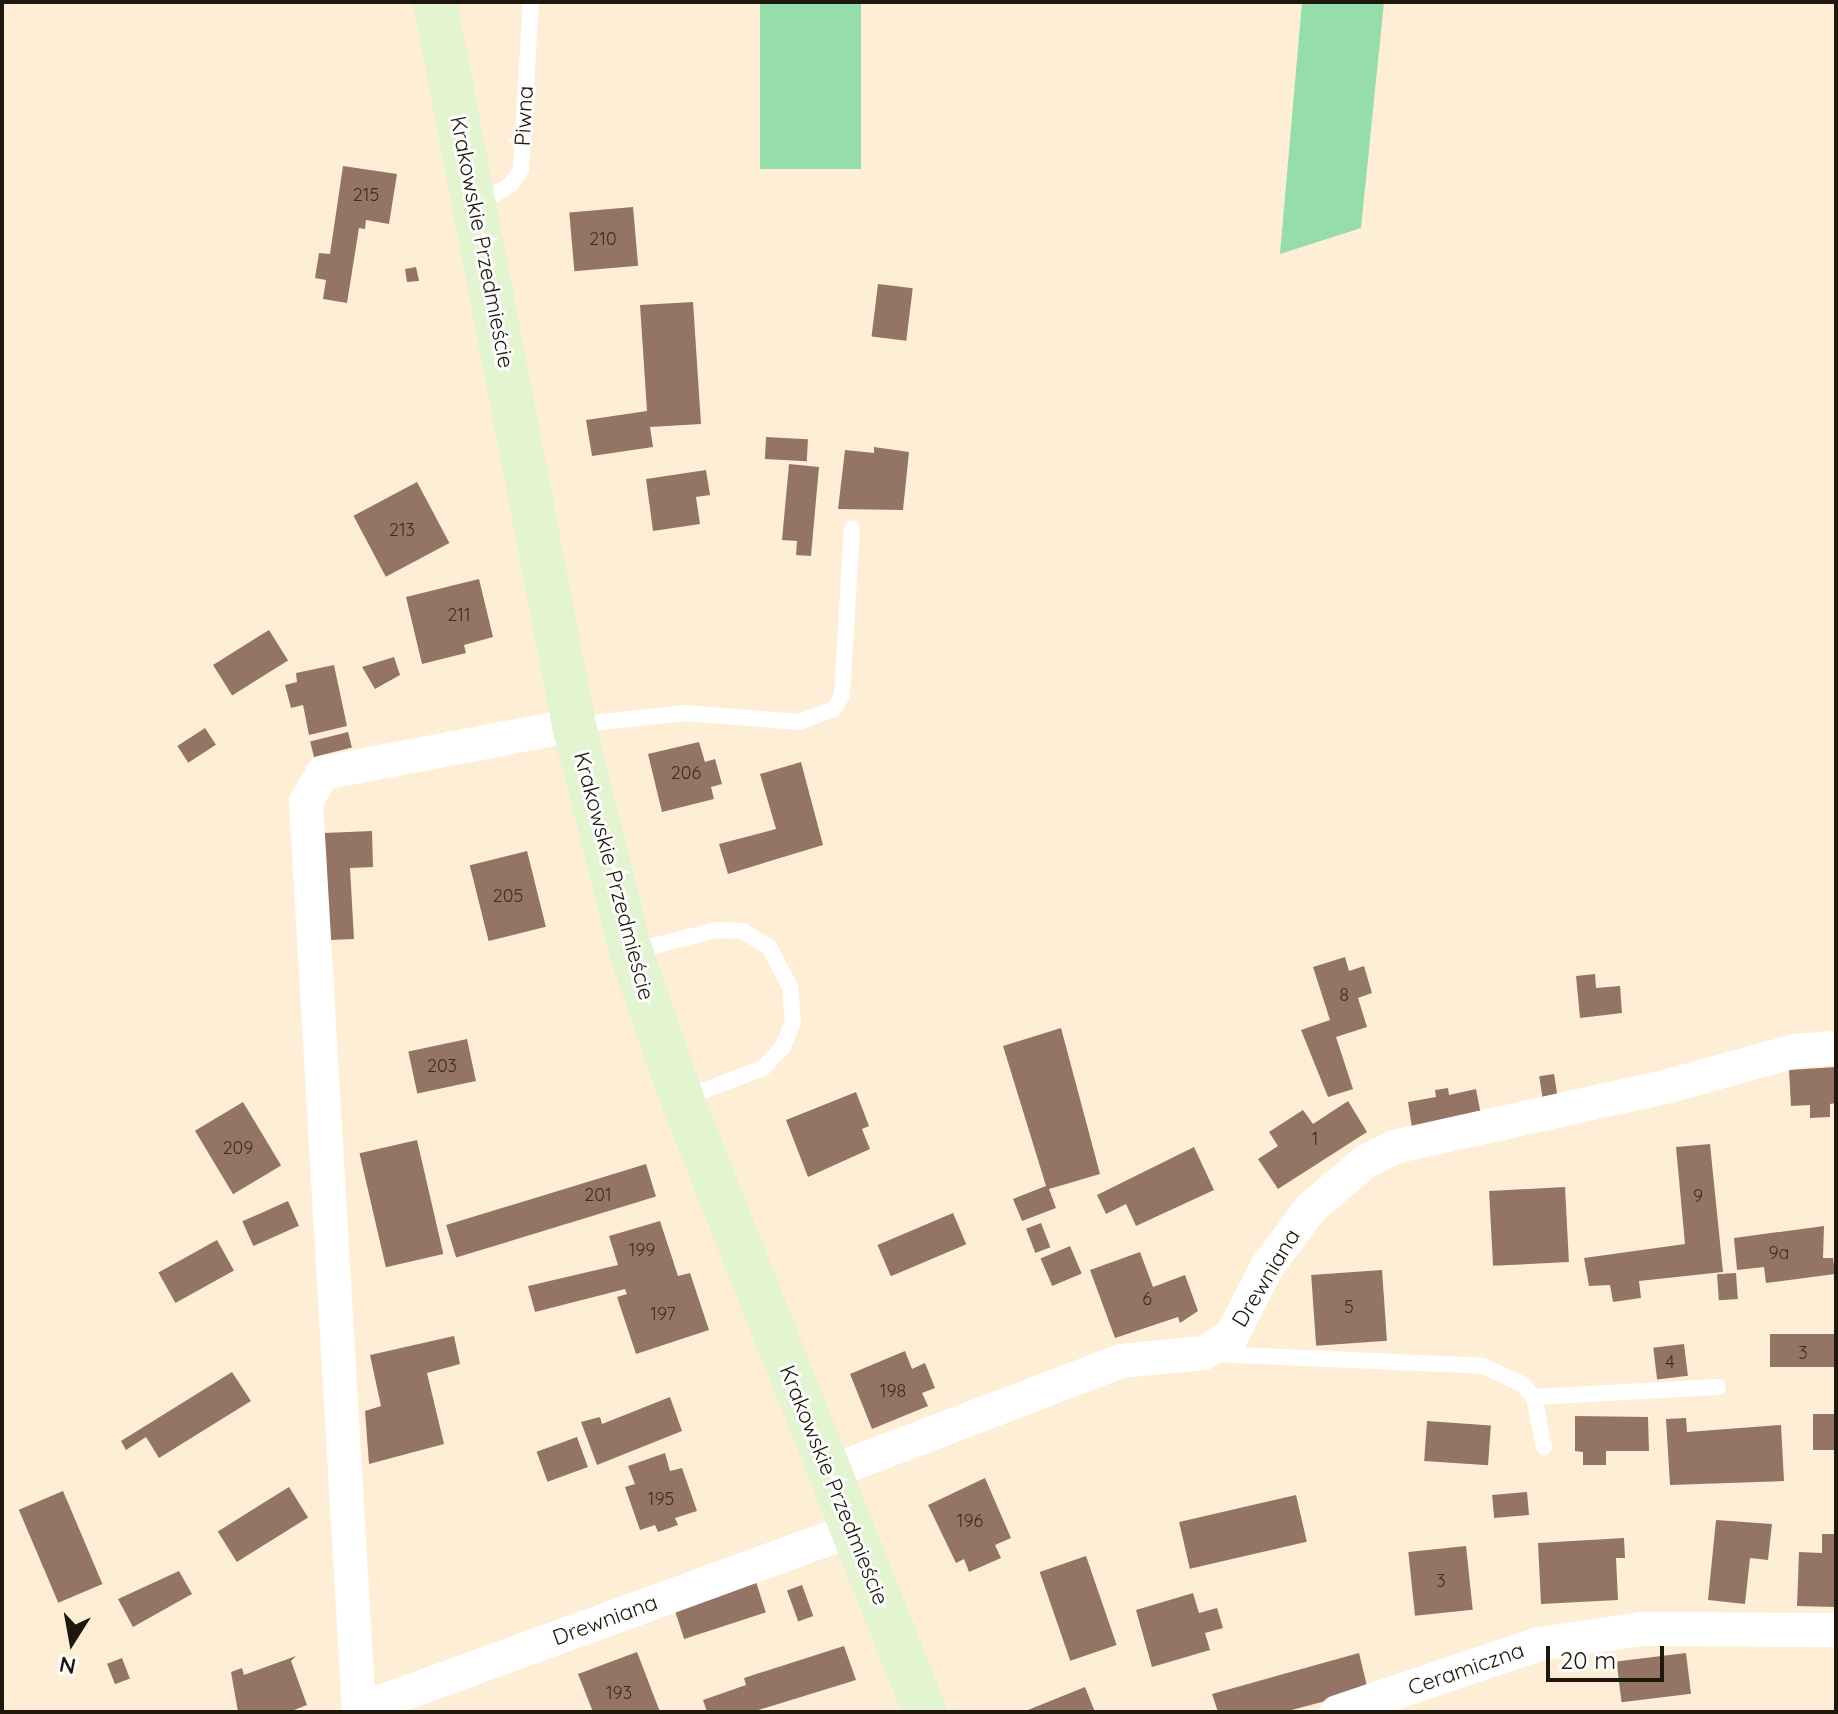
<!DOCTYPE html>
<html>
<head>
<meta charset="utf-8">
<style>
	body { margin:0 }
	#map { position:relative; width:1838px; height:1714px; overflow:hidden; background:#feeed5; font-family:Quicksand,sans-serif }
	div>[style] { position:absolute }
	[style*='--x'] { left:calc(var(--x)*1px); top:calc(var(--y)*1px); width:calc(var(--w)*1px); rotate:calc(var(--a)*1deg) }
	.green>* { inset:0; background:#95deab; transform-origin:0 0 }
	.building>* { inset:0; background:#947565; transform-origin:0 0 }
	.service>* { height:16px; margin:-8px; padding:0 8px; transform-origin:8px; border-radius:8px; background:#fff }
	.minor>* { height:34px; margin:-17px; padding:0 17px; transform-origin:17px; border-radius:17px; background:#fff }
	.secondary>* { height:44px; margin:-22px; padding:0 22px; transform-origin:22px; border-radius:22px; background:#e2f4d0 }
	span { translate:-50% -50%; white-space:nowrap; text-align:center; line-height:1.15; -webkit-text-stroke:6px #fdfdfd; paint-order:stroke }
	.number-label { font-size:18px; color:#3c2e22 }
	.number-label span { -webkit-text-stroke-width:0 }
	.street-label { font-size:22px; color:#1e170c }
	.frame { position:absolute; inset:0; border:4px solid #1e170c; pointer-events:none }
	.north { position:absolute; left:32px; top:1602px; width:80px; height:80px; -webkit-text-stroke:6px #fdfdfd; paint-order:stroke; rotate:191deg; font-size:22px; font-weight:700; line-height:32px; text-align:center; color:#1e170c }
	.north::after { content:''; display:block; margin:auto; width:28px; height:36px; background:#1e170c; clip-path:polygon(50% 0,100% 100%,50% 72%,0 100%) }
	.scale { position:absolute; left:1546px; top:1646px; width:118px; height:36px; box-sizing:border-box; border:4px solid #1e170c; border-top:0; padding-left:10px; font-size:24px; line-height:28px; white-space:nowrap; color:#1e170c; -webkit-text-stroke:6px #fdfdfd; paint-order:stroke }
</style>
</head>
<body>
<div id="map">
	<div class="green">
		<i style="left:760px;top:2px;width:101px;height:167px"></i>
		<i style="clip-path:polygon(1302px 2px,1384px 2px,1361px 228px,1280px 254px)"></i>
	</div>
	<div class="building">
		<i style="clip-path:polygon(343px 166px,397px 174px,389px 224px,366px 220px,365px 229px,359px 228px,347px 303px,323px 299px,326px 280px,315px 278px,319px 253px,330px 254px)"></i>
		<i style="left:633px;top:207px;width:59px;height:64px;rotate:85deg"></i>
		<i style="clip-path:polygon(416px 267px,419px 281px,407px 282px,405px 269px)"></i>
		<i style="left:878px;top:284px;width:35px;height:53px;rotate:7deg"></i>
		<i style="clip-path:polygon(693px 302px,701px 424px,650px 427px,653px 447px,592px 456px,586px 420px,647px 411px,640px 305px)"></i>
		<i style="left:766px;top:437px;width:42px;height:22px;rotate:3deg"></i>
		<i style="clip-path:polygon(874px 447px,909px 452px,903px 510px,838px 509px,845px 450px,874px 453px)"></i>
		<i style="clip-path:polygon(789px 464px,819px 467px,811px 556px,796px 555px,797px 541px,782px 540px)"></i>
		<i style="clip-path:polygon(706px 470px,710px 495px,696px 497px,700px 524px,653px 531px,646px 479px)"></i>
		<i style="left:417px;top:482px;width:69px;height:72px;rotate:62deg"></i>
		<i style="clip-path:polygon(479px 579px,493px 637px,464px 645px,466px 653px,422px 664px,406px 597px)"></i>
		<i style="left:269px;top:630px;width:36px;height:66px;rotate:58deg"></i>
		<i style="clip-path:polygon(394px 657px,400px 675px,375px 689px,362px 667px)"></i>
		<i style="clip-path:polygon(334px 665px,347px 726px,309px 735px,303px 705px,291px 708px,285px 685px,297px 682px,296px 673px)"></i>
		<i style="left:205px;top:728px;width:20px;height:33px;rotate:57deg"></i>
		<i style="left:348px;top:732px;width:16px;height:39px;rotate:76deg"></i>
		<i style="clip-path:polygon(699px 742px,705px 762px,715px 759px,722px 784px,711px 787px,714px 799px,662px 812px,648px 754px)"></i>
		<i style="clip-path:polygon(801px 762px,823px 845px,728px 874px,719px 844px,776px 829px,760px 774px)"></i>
		<i style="clip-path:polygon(372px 831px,373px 867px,350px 868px,354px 939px,330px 940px,324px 833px)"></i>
		<i style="left:527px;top:851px;width:78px;height:59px;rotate:76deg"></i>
		<i style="clip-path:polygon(1345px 957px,1349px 971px,1364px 966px,1372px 993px,1358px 998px,1367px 1027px,1336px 1037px,1353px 1089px,1328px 1097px,1301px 1030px,1330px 1020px,1313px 967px)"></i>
		<i style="clip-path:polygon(1595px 974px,1596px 988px,1620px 986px,1622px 1013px,1580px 1018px,1576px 976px)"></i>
		<i style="clip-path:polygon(1061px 1028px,1100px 1174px,1049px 1189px,1056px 1208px,1022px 1221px,1013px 1199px,1046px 1186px,1003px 1046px)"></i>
		<i style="left:467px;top:1039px;width:43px;height:60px;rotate:78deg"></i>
		<i style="clip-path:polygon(1836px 1067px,1836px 1103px,1830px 1104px,1830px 1117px,1810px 1118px,1810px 1105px,1791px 1106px,1789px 1070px)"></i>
		<i style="left:1554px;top:1074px;width:26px;height:15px;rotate:81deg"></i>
		<i style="clip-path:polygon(1448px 1088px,1449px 1095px,1476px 1089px,1481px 1115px,1412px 1128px,1408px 1102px,1436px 1097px,1435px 1090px)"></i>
		<i style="clip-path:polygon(856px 1092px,869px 1126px,862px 1129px,870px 1149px,808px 1177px,786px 1120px)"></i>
		<i style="clip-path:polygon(1348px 1101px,1367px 1132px,1278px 1189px,1258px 1159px,1278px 1146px,1269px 1132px,1303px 1110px,1313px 1124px)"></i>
		<i style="left:243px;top:1102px;width:74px;height:56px;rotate:59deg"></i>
		<i style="left:417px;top:1140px;width:117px;height:59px;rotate:77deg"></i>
		<i style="clip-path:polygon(1710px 1144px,1723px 1272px,1639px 1281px,1641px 1298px,1613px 1302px,1610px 1285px,1589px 1286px,1584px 1258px,1685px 1244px,1676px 1147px)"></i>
		<i style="clip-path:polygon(1194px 1147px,1214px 1190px,1136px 1226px,1126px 1204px,1106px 1214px,1097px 1195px)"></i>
		<i style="left:646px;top:1164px;width:34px;height:209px;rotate:73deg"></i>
		<i style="left:1565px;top:1187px;width:75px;height:76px;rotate:87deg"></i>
		<i style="left:288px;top:1201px;width:27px;height:50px;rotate:66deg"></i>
		<i style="left:953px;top:1213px;width:34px;height:82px;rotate:67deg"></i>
		<i style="clip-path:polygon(660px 1221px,678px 1276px,690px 1273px,709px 1330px,636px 1354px,617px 1297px,627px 1294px,625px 1289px,535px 1312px,528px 1286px,618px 1265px,609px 1236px)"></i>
		<i style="left:1041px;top:1223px;width:26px;height:16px;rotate:69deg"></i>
		<i style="clip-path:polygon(1824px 1226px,1823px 1258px,1833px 1258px,1835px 1274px,1766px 1283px,1764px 1267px,1737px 1270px,1734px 1238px)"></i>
		<i style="left:217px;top:1240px;width:35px;height:67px;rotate:61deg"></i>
		<i style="left:1070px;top:1246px;width:30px;height:32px;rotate:67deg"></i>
		<i style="clip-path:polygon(1140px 1252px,1153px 1287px,1185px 1275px,1198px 1311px,1180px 1323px,1178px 1317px,1115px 1338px,1090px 1270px)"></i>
		<i style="left:1382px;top:1270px;width:71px;height:71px;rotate:86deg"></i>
		<i style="left:1736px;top:1273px;width:26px;height:19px;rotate:86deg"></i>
		<i style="left:1836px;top:1334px;width:33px;height:66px;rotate:90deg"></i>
		<i style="clip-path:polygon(454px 1336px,460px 1364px,427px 1373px,444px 1444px,369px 1464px,365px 1411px,381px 1406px,370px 1355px)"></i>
		<i style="left:1684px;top:1344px;width:32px;height:31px;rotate:83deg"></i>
		<i style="clip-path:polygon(905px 1351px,912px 1369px,925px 1363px,935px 1388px,922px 1393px,928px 1406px,872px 1429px,850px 1374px)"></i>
		<i style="clip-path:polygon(232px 1372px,251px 1401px,159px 1458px,146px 1437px,126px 1450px,121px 1441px)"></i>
		<i style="clip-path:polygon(670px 1397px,682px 1431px,597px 1465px,581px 1422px,600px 1417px,602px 1424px)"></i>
		<i style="left:1836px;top:1414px;width:36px;height:23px;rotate:90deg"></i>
		<i style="clip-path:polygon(1575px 1416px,1648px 1417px,1649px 1451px,1606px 1451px,1606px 1465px,1583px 1465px,1583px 1452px,1575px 1451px)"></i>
		<i style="clip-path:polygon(1686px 1418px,1687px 1432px,1781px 1425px,1784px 1481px,1670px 1485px,1666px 1419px)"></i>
		<i style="left:1427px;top:1421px;width:64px;height:40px;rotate:4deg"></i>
		<i style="left:577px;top:1437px;width:32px;height:43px;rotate:70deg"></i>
		<i style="clip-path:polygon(665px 1453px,670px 1471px,682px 1468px,697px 1511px,675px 1518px,678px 1525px,658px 1532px,655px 1525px,640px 1530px,625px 1487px,635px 1484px,628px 1466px)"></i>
		<i style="clip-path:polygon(985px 1478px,1011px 1538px,995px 1545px,1001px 1558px,969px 1572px,964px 1559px,956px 1563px,928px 1505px)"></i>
		<i style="left:289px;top:1487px;width:36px;height:84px;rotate:58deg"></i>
		<i style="left:63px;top:1491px;width:101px;height:48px;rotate:67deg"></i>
		<i style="left:1527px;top:1492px;width:23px;height:35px;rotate:85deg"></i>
		<i style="left:1296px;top:1495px;width:48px;height:120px;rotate:77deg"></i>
		<i style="clip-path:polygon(1716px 1520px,1772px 1524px,1768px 1560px,1750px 1558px,1745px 1604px,1708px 1600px)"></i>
		<i style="clip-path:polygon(1822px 1534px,1836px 1534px,1836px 1607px,1797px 1606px,1799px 1552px,1822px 1553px)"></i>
		<i style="clip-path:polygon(1624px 1538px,1625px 1558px,1616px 1558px,1618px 1600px,1541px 1604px,1538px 1543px)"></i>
		<i style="left:1466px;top:1546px;width:64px;height:58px;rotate:84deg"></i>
		<i style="left:1086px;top:1556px;width:94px;height:49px;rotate:71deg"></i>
		<i style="clip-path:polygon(179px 1571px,192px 1594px,133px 1627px,118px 1599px)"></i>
		<i style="left:756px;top:1582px;width:32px;height:86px;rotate:72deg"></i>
		<i style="left:802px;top:1585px;width:33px;height:16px;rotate:70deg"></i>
		<i style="clip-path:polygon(1193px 1593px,1199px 1613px,1217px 1608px,1223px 1628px,1205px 1633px,1210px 1650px,1152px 1667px,1136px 1610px)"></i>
		<i style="clip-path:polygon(844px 1646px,856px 1680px,752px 1712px,707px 1712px,703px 1700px,746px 1685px,744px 1678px)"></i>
		<i style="clip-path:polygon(637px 1652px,660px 1712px,593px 1712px,578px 1674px)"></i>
		<i style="clip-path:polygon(1359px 1653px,1367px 1686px,1352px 1694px,1284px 1712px,1218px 1712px,1212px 1694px)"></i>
		<i style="left:1686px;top:1653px;width:41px;height:70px;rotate:83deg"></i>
		<i style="clip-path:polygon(296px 1656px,291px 1661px,307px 1705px,289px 1712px,238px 1712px,231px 1672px,242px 1668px,244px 1675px)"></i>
		<i style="left:122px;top:1658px;width:22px;height:16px;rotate:69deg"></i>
		<i style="clip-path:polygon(1085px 1687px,1095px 1712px,1023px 1712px)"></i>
	</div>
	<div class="service">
		<i style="--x:476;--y:206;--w:41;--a:-32.2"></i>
		<i style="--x:511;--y:184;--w:18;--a:-56"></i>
		<i style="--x:521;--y:169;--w:167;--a:-86.6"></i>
		<i style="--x:575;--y:725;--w:111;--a:-6.2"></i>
		<i style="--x:685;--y:713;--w:114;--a:4.5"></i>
		<i style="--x:799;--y:722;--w:37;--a:-20"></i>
		<i style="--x:834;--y:709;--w:16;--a:-60"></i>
		<i style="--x:842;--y:695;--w:167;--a:-86.6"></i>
		<i style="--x:633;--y:951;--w:86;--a:-14.2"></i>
		<i style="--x:716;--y:930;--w:27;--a:2"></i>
		<i style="--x:743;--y:931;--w:31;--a:32"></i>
		<i style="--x:769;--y:947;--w:45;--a:62.3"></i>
		<i style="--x:790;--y:987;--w:34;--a:85"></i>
		<i style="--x:793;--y:1021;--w:28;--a:111"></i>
		<i style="--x:783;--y:1047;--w:29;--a:134"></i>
		<i style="--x:763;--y:1068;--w:85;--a:159.2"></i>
		<i style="--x:1213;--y:1354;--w:270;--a:2.5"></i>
		<i style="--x:1483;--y:1366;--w:43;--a:24.8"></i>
		<i style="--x:1522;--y:1384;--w:18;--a:47"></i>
		<i style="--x:1534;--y:1397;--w:51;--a:78.7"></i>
		<i style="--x:1534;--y:1397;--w:184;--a:-3.1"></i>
	</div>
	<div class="minor">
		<i style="--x:828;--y:1473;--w:314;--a:-20.9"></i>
		<i style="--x:1121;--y:1361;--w:83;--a:-5.5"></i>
		<i style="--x:1204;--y:1353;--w:33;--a:-33"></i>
		<i style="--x:1232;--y:1335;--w:76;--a:-62.8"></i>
		<i style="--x:1267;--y:1267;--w:74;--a:-53.3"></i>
		<i style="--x:1311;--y:1208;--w:71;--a:-40.4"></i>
		<i style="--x:1365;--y:1162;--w:33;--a:-27"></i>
		<i style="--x:1394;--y:1147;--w:273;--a:-12.5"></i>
		<i style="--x:1661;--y:1088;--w:139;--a:-15.4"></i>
		<i style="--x:1795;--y:1051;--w:41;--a:-4.2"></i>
		<i style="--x:359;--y:1710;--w:525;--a:-20.06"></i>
		<i style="--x:359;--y:1712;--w:912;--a:-93.33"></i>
		<i style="--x:306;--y:802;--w:34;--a:-60"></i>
		<i style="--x:323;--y:773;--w:256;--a:-10.8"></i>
		<i style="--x:1337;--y:1712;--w:213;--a:-18.6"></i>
		<i style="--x:1539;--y:1644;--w:104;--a:-8.3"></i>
		<i style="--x:1642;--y:1629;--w:194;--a:0.3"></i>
	</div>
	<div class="secondary">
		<i style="--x:435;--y:2;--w:736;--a:79.12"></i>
		<i style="--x:574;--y:725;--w:234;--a:75.9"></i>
		<i style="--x:631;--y:952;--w:156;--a:70.9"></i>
		<i style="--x:682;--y:1099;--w:659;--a:68.38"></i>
	</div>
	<div class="number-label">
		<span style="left:366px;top:195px">215</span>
		<span style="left:603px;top:239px">210</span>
		<span style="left:402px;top:530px">213</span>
		<span style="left:459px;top:615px">211</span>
		<span style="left:686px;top:773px">206</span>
		<span style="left:508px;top:896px">205</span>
		<span style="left:1344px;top:995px">8</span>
		<span style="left:442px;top:1066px">203</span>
		<span style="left:1315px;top:1139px">1</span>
		<span style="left:238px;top:1148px">209</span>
		<span style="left:598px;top:1195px">201</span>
		<span style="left:1698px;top:1196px">9</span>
		<span style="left:642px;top:1250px">199</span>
		<span style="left:1779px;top:1253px">9a</span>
		<span style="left:1147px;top:1299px">6</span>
		<span style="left:1349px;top:1307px">5</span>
		<span style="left:663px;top:1314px">197</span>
		<span style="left:1803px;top:1353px">3</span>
		<span style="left:1670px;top:1362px">4</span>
		<span style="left:893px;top:1391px">198</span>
		<span style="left:661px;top:1499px">195</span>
		<span style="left:970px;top:1521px">196</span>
		<span style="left:1441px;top:1581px">3</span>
		<span style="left:619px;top:1693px">193</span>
	</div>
	<div class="street-label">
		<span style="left:524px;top:116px;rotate:-87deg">Piwna</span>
		<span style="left:482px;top:242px;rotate:79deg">Krakowskie Przedmieście</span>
		<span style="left:614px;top:876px;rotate:75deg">Krakowskie Przedmieście</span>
		<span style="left:1266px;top:1278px;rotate:-59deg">Drewniana</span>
		<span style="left:834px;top:1485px;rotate:68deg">Krakowskie Przedmieście</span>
		<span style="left:605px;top:1620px;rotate:-20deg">Drewniana</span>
		<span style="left:1466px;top:1669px;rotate:-19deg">Ceramiczna</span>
	</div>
	<div class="frame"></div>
	<div class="north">N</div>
	<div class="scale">20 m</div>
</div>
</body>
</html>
